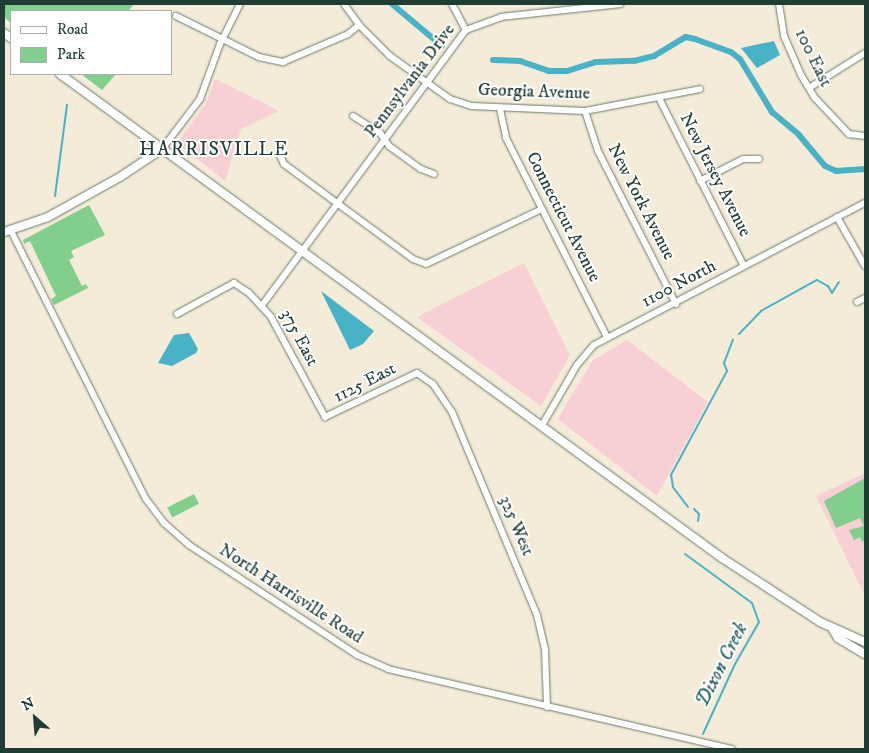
<!DOCTYPE html>
<html>
<head>
<meta charset="utf-8">
<style>
	body { margin:0 }
	#map { position:relative; width:869px; height:753px; overflow:hidden; background:#f4ecd8; font-family:"IM FELL DW Pica",serif }
	div>[style] { position:absolute }
	[style*='--x'] { left:calc(var(--x)*1px); top:calc(var(--y)*1px); width:calc(var(--w)*1px); rotate:calc(var(--a)*1deg) }
	.built>* { inset:0; background:#f7cfd4 }
	.green>* { inset:0; background:#81ce8d; transform-origin:0 0 }
	.water>* { inset:0; background:#48b2c7 }
	.stream>* { height:2px; margin:-1px; padding:0 1px; transform-origin:1px; border-radius:1px; background:#48b2c7 }
	.canal>* { height:6px; margin:-3px; padding:0 3px; transform-origin:3px; border-radius:3px; background:#48b2c7 }
	.roads { filter:drop-shadow(0 0 1px #6a7a6d) drop-shadow(0 0 1px #6a7a6d) }
	.minor>* { height:6px; margin:-3px; padding:0 3px; transform-origin:3px; border-radius:3px; background:#fff }
	.major>* { height:8px; margin:-4px; padding:0 4px; transform-origin:4px; border-radius:4px; background:#fff }
	span { translate:-50% -50%; white-space:nowrap; text-align:center; line-height:1.15; -webkit-text-stroke:4px #fff; paint-order:stroke }
	.street-label { font-size:18px; color:#1f3d34 }
	.water-label { font-size:19px; color:#2d6667; font-style:italic }
	.quarter-label { font-size:20px; color:#1f3d34; letter-spacing:1px }
	.frame { position:absolute; inset:0; border:5px solid #1f3d34; pointer-events:none }
	.legend { position:absolute; left:10px; top:10px; width:162px; height:65px; box-sizing:border-box; background:#fff; border:1px solid #a5b1ae; margin:0; padding:6px 9px; list-style:none; font-size:15px; color:#1f3d34 }
	.legend li { display:flex; align-items:center; gap:10px; height:25px }
	.legend b { width:25px; border:1px solid #a5b1ae }
	.north { position:absolute; left:10px; top:693px; width:50px; height:50px; -webkit-text-stroke:4px #fff; paint-order:stroke; rotate:333deg; font-size:14px; font-weight:700; line-height:20px; text-align:center; color:#1f3d34 }
	.north::after { content:''; display:block; margin:auto; width:18px; height:22px; background:#1f3d34; clip-path:polygon(50% 0,100% 100%,50% 72%,0 100%) }
</style>
</head>
<body>
<div id="map">
	<div class="built">
		<i style="clip-path:polygon(215px 79px,279px 111px,241px 129px,225px 181px,182px 147px,180px 139px,207px 102px)"></i>
		<i style="clip-path:polygon(524px 263px,570px 355px,541px 406px,417px 317px)"></i>
		<i style="clip-path:polygon(627px 340px,708px 402px,657px 496px,558px 419px,592px 361px)"></i>
		<i style="clip-path:polygon(865px 473px,865px 596px,816px 496px)"></i>
	</div>
	<div class="green">
		<i style="clip-path:polygon(4px 4px,134px 4px,128px 11px,11px 11px,11px 23px,4px 17px)"></i>
		<i style="clip-path:polygon(81px 74px,116px 74px,102px 90px)"></i>
		<i style="clip-path:polygon(89px 205px,105px 235px,71px 251px,74px 257px,69px 260px,82px 286px,86px 284px,88px 288px,54px 305px,51px 299px,56px 296px,30px 241px,24px 244px,23px 240px)"></i>
		<i style="clip-path:polygon(865px 478px,865px 540px,862px 542px,860px 537px,854px 540px,849px 530px,864px 526px,860px 518px,836px 528px,824px 501px)"></i>
		<i style="left:194px;top:494px;width:11px;height:30px;rotate:63deg"></i>
	</div>
	<div class="water">
		<i style="clip-path:polygon(774px 41px,780px 55px,757px 68px,741px 48px)"></i>
		<i style="clip-path:polygon(321px 291px,374px 331px,363px 344px,350px 350px)"></i>
		<i style="clip-path:polygon(189px 333px,198px 349px,196px 353px,172px 366px,158px 363px,174px 335px)"></i>
	</div>
	<div class="stream">
		<i style="--x:55;--y:196;--w:92;--a:-82.5"></i>
		<i style="--x:4;--y:273;--w:10;--a:90"></i>
		<i style="--x:739;--y:334;--w:32;--a:-46"></i>
		<i style="--x:761;--y:311;--w:64;--a:-29"></i>
		<i style="--x:817;--y:280;--w:13;--a:29"></i>
		<i style="--x:828;--y:286;--w:8;--a:60"></i>
		<i style="--x:832;--y:293;--w:13;--a:-58"></i>
		<i style="--x:688;--y:507;--w:25;--a:-127"></i>
		<i style="--x:673;--y:487;--w:12;--a:-99"></i>
		<i style="--x:671;--y:475;--w:118;--a:-61.7"></i>
		<i style="--x:727;--y:371;--w:9;--a:-111"></i>
		<i style="--x:724;--y:363;--w:25;--a:-69"></i>
		<i style="--x:694;--y:509;--w:7;--a:45"></i>
		<i style="--x:699;--y:514;--w:7;--a:98"></i>
		<i style="--x:685;--y:554;--w:83;--a:36.2"></i>
		<i style="--x:752;--y:603;--w:20;--a:70"></i>
		<i style="--x:759;--y:622;--w:48;--a:119.7"></i>
		<i style="--x:735;--y:664;--w:77;--a:114.6"></i>
	</div>
	<div class="canal">
		<i style="--x:392;--y:4;--w:65;--a:40"></i>
		<i style="--x:493;--y:60;--w:27;--a:2"></i>
		<i style="--x:520;--y:61;--w:31;--a:19"></i>
		<i style="--x:549;--y:71;--w:18;--a:0"></i>
		<i style="--x:567;--y:71;--w:30;--a:-17"></i>
		<i style="--x:596;--y:62;--w:38;--a:-2"></i>
		<i style="--x:634;--y:61;--w:21;--a:-14"></i>
		<i style="--x:654;--y:56;--w:37;--a:-31"></i>
		<i style="--x:686;--y:37;--w:9;--a:13"></i>
		<i style="--x:695;--y:39;--w:38;--a:20"></i>
		<i style="--x:731;--y:52;--w:11;--a:38"></i>
		<i style="--x:740;--y:59;--w:62;--a:58.9"></i>
		<i style="--x:772;--y:112;--w:35;--a:40"></i>
		<i style="--x:799;--y:135;--w:40;--a:50"></i>
		<i style="--x:825;--y:166;--w:12;--a:24"></i>
		<i style="--x:836;--y:171;--w:29;--a:-4"></i>
	</div>
	<div class="roads">
		<div class="minor">
			<i style="--x:344;--y:4;--w:26;--a:54"></i>
			<i style="--x:359;--y:25;--w:44;--a:45"></i>
			<i style="--x:390;--y:56;--w:74;--a:35.6"></i>
			<i style="--x:450;--y:99;--w:23;--a:18"></i>
			<i style="--x:472;--y:106;--w:113;--a:2.5"></i>
			<i style="--x:585;--y:111;--w:117;--a:-10.8"></i>
			<i style="--x:452;--y:4;--w:30;--a:62"></i>
			<i style="--x:779;--y:4;--w:32;--a:81"></i>
			<i style="--x:784;--y:36;--w:43;--a:66.4"></i>
			<i style="--x:801;--y:75;--w:27;--a:59"></i>
			<i style="--x:815;--y:98;--w:50;--a:46.6"></i>
			<i style="--x:849;--y:134;--w:16;--a:7"></i>
			<i style="--x:176;--y:16;--w:93;--a:26.3"></i>
			<i style="--x:259;--y:57;--w:25;--a:12"></i>
			<i style="--x:283;--y:62;--w:71;--a:-23.3"></i>
			<i style="--x:348;--y:34;--w:14;--a:-39"></i>
			<i style="--x:809;--y:88;--w:66;--a:-32"></i>
			<i style="--x:659;--y:98;--w:188;--a:63.2"></i>
			<i style="--x:500;--y:109;--w:30;--a:78"></i>
			<i style="--x:506;--y:138;--w:223;--a:63.1"></i>
			<i style="--x:585;--y:111;--w:42;--a:72"></i>
			<i style="--x:598;--y:151;--w:172;--a:63"></i>
			<i style="--x:353;--y:116;--w:32;--a:32"></i>
			<i style="--x:380;--y:133;--w:16;--a:55"></i>
			<i style="--x:389;--y:146;--w:39;--a:36"></i>
			<i style="--x:421;--y:169;--w:14;--a:21"></i>
			<i style="--x:162;--y:149;--w:63;--a:-52.8"></i>
			<i style="--x:200;--y:99;--w:59;--a:-70"></i>
			<i style="--x:220;--y:44;--w:45;--a:-63.4"></i>
			<i style="--x:279;--y:153;--w:12;--a:66"></i>
			<i style="--x:284;--y:164;--w:160;--a:36.4"></i>
			<i style="--x:413;--y:259;--w:14;--a:21"></i>
			<i style="--x:426;--y:264;--w:128;--a:-25.4"></i>
			<i style="--x:700;--y:181;--w:48;--a:-27.1"></i>
			<i style="--x:743;--y:159;--w:16;--a:0"></i>
			<i style="--x:837;--y:217;--w:56;--a:60.3"></i>
			<i style="--x:11;--y:231;--w:300;--a:63.3"></i>
			<i style="--x:146;--y:499;--w:30;--a:53"></i>
			<i style="--x:164;--y:523;--w:33;--a:41"></i>
			<i style="--x:189;--y:545;--w:201;--a:33.2"></i>
			<i style="--x:357;--y:655;--w:34;--a:24"></i>
			<i style="--x:388;--y:669;--w:353;--a:13.1"></i>
			<i style="--x:857;--y:302;--w:9;--a:-27"></i>
			<i style="--x:263;--y:304;--w:341;--a:-53.5"></i>
			<i style="--x:466;--y:30;--w:37;--a:-20"></i>
			<i style="--x:501;--y:17;--w:120;--a:-6.2"></i>
			<i style="--x:177;--y:314;--w:65;--a:-28.5"></i>
			<i style="--x:234;--y:283;--w:18;--a:34"></i>
			<i style="--x:249;--y:293;--w:33;--a:47"></i>
			<i style="--x:271;--y:317;--w:114;--a:61.6"></i>
			<i style="--x:325;--y:417;--w:102;--a:-25.6"></i>
			<i style="--x:417;--y:373;--w:19;--a:35"></i>
			<i style="--x:433;--y:384;--w:34;--a:56"></i>
			<i style="--x:452;--y:412;--w:220;--a:67.3"></i>
			<i style="--x:537;--y:615;--w:35;--a:77"></i>
			<i style="--x:545;--y:649;--w:58;--a:88"></i>
			<i style="--x:541;--y:427;--w:72;--a:-59.9"></i>
			<i style="--x:577;--y:365;--w:26;--a:-50"></i>
			<i style="--x:594;--y:345;--w:306;--a:-27.7"></i>
		</div>
		<div class="major">
			<i style="--x:4;--y:33;--w:9;--a:36"></i>
			<i style="--x:60;--y:74;--w:820;--a:36.17"></i>
			<i style="--x:722;--y:558;--w:117;--a:33.1"></i>
			<i style="--x:820;--y:622;--w:49;--a:24"></i>
			<i style="--x:4;--y:232;--w:46;--a:-18.8"></i>
			<i style="--x:48;--y:217;--w:82;--a:-29.1"></i>
			<i style="--x:120;--y:177;--w:50;--a:-33.7"></i>
			<i style="--x:833;--y:630;--w:9;--a:58"></i>
			<i style="--x:838;--y:638;--w:31;--a:31"></i>
		</div>
	</div>
	<div class="street-label">
		<span style="left:813px;top:58px;rotate:64deg">100 East</span>
		<span style="left:410px;top:81px;rotate:-53deg">Pennsylvania Drive</span>
		<span style="left:534px;top:92px;rotate:2deg">Georgia Avenue</span>
		<span style="left:715px;top:175px;rotate:63deg">New Jersey Avenue</span>
		<span style="left:641px;top:202px;rotate:63deg">New York Avenue</span>
		<span style="left:563px;top:217px;rotate:63deg">Connecticut Avenue</span>
		<span style="left:679px;top:284px;rotate:-28deg">1100 North</span>
		<span style="left:299px;top:338px;rotate:62deg">375 East</span>
		<span style="left:365px;top:383px;rotate:-27deg">1125 East</span>
		<span style="left:516px;top:526px;rotate:67deg">325 West</span>
		<span style="left:291px;top:594px;rotate:33deg">North Harrisville Road</span>
	</div>
	<div class="water-label">
		<span style="left:722px;top:665px;rotate:-63deg">Dixon Creek</span>
	</div>
	<div class="quarter-label">
		<span style="left:214px;top:149px">HARRISVILLE</span>
	</div>
	<div class="frame"></div>
	<ul class="legend">
	<li><b style="height:6px;background:#fff"></b>Road</li>
	<li><b style="height:14px;background:#81ce8d"></b>Park</li>
	</ul>
	<div class="north">N</div>
</div>
</body>
</html>
